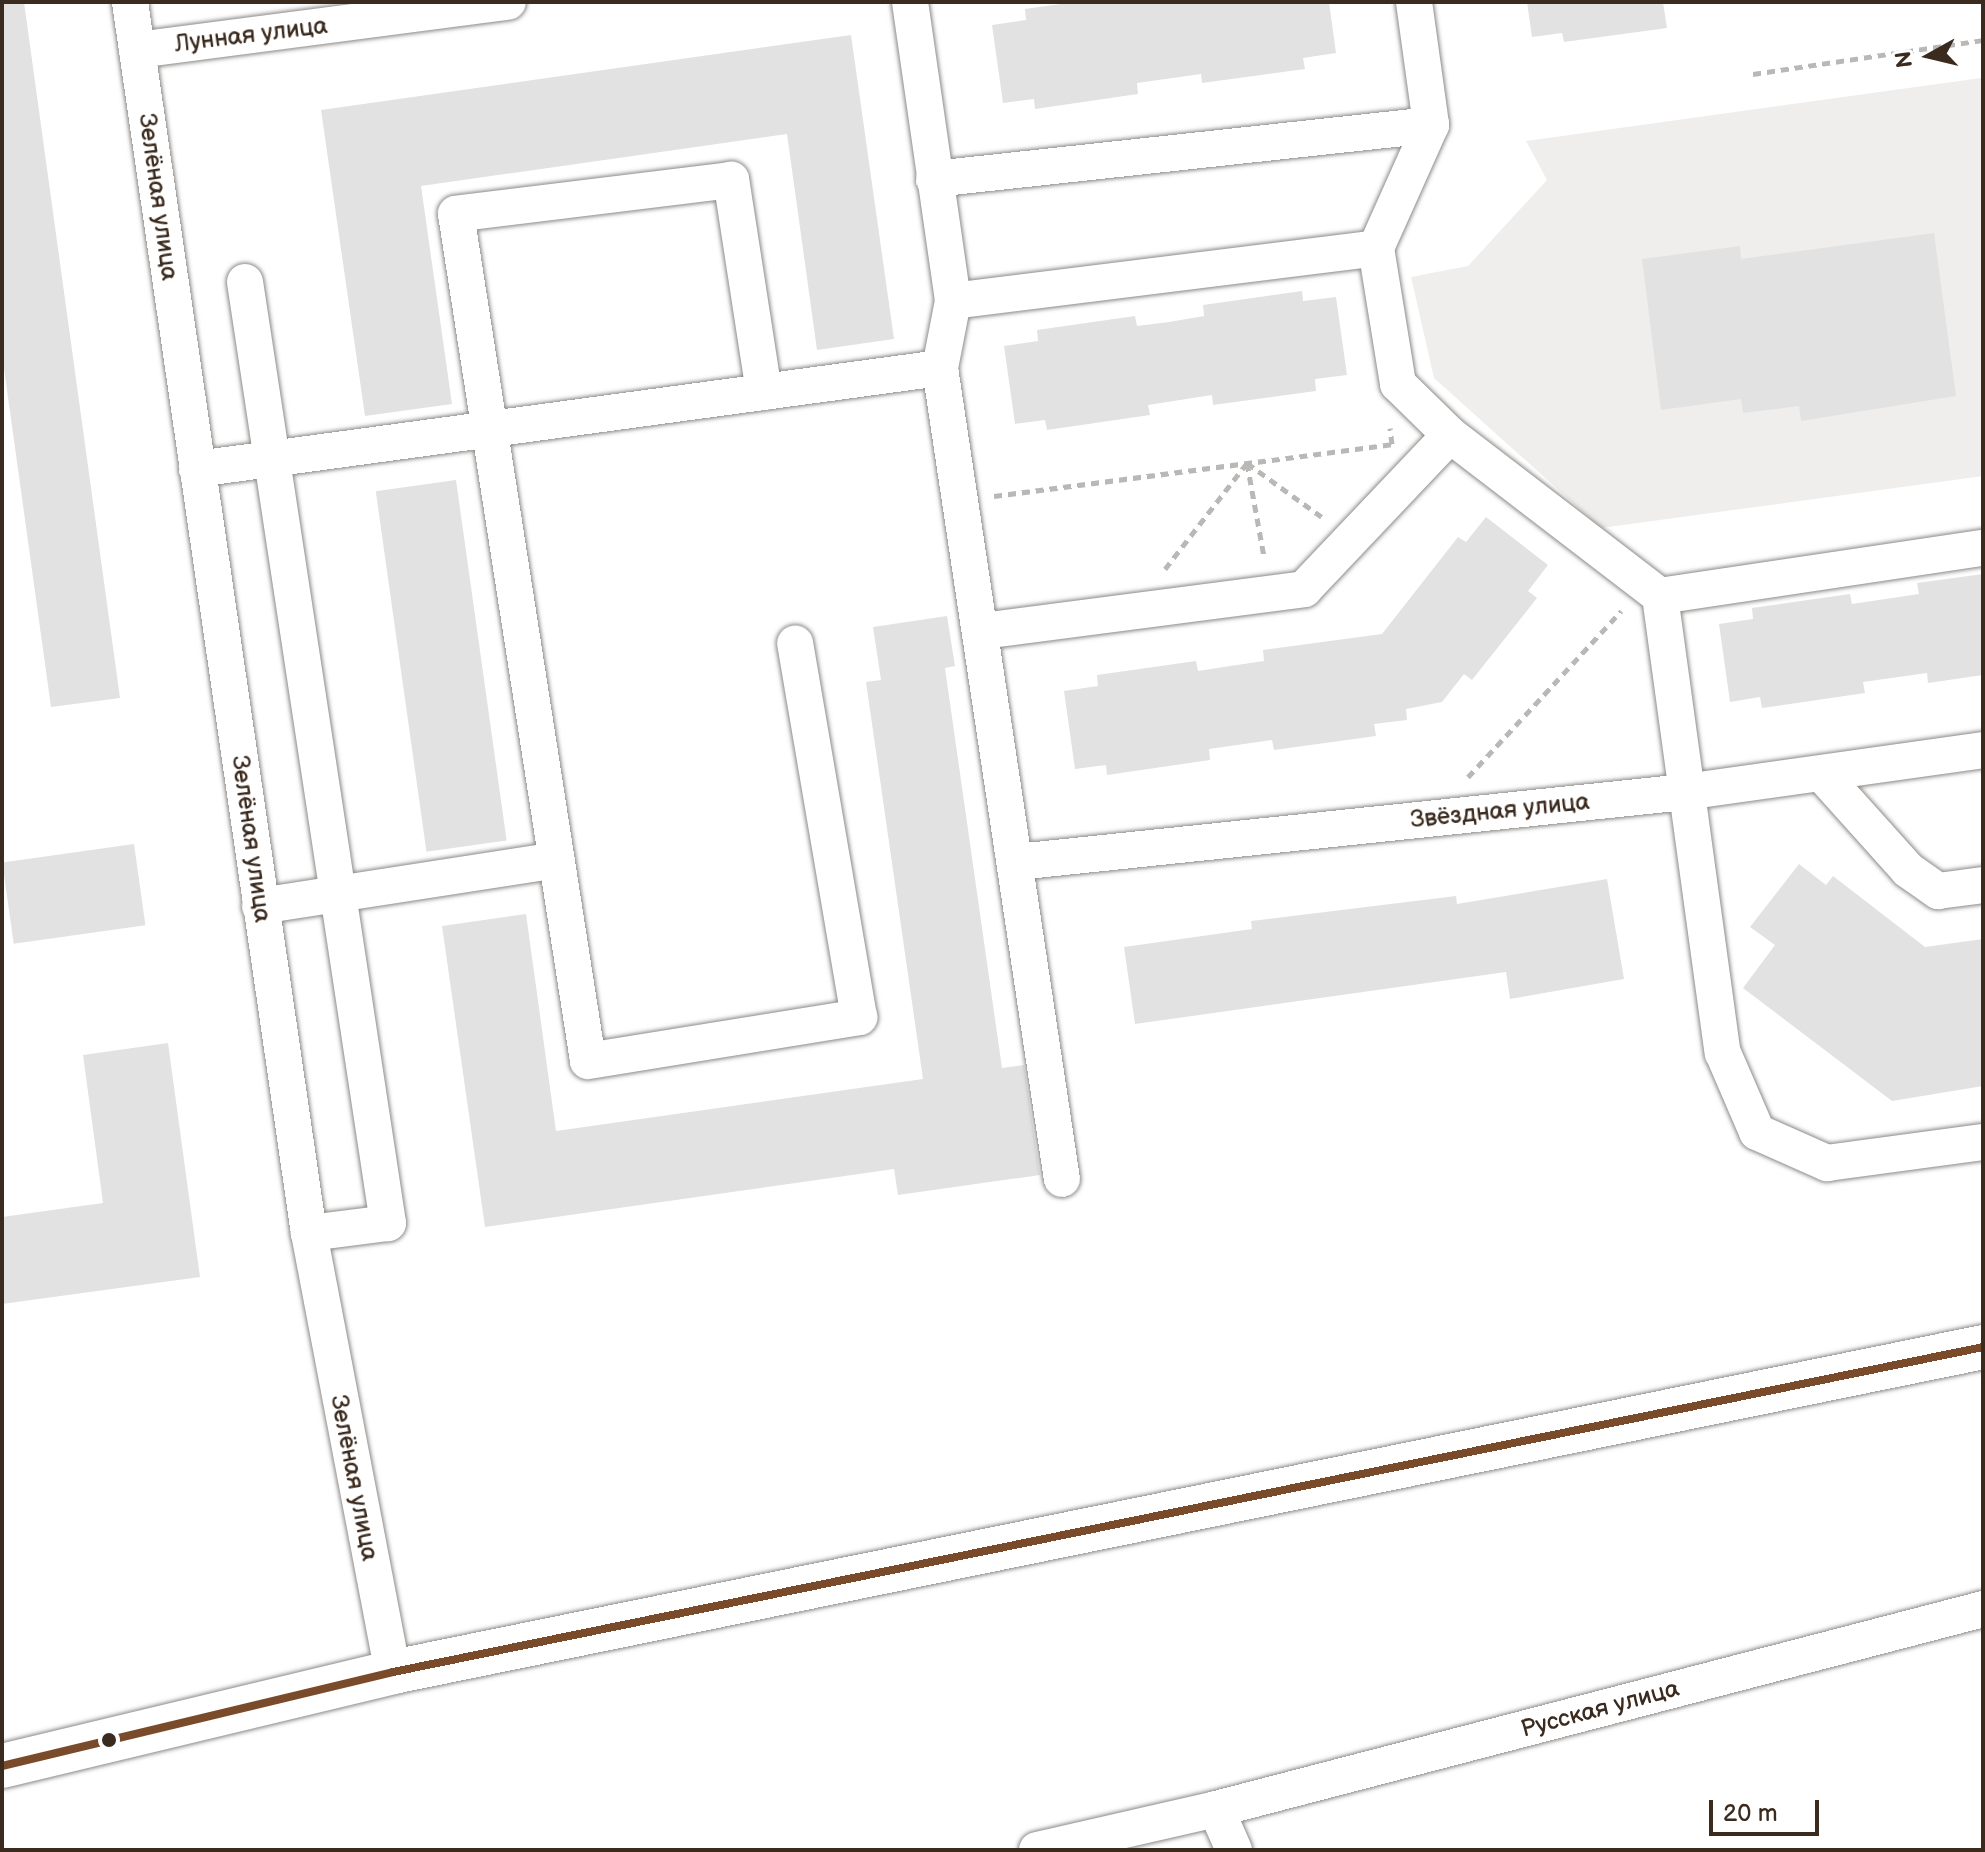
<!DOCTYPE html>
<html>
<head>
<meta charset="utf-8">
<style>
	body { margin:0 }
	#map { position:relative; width:1985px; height:1852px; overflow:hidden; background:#fff; font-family:"Balsamiq Sans",sans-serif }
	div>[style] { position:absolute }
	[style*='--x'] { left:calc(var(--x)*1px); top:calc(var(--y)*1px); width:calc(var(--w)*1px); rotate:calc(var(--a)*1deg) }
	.built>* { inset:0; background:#efeeed }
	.building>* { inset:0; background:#e3e2e2; transform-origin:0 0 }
	.path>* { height:5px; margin-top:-2.5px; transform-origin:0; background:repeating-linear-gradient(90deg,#b9b8b6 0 8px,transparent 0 14px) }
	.roads { filter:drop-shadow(0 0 2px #8e8b88) drop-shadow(0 0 2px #8e8b88) }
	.minor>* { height:36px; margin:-18px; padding:0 18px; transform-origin:18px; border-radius:18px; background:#fff }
	.major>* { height:44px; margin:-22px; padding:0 22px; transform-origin:22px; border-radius:22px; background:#fff }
	.bus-1>* { height:8px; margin:-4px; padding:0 4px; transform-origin:4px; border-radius:4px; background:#7a4b2a }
	.dots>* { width:22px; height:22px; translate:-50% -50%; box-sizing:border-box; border:4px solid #fff; border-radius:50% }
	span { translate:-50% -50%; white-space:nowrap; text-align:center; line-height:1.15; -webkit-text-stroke:6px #fff; paint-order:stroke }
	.street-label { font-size:24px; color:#3b2a1e }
	.frame { position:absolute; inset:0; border:4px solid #3b2a1e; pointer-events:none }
	.north { position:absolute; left:1889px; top:16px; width:80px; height:80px; -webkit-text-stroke:6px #fff; paint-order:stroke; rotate:262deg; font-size:22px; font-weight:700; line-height:32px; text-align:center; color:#3b2a1e }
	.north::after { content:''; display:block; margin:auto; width:28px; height:36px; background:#3b2a1e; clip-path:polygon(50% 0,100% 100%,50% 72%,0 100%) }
	.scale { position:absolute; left:1709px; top:1800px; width:110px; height:36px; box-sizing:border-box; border:4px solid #3b2a1e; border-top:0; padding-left:10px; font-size:24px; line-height:28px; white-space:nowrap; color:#3b2a1e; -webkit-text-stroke:6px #fff; paint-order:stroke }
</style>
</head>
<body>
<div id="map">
	<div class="built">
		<i style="clip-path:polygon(1981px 78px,1983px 476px,1601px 528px,1434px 378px,1411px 277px,1468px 266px,1547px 180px,1526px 141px)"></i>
	</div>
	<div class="building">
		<i style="clip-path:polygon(2px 2px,24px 2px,120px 698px,51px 707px,2px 354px)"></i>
		<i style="clip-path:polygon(1075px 2px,1329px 2px,1336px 53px,1303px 58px,1305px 69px,1202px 83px,1201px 74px,1137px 83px,1138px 94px,1035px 109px,1034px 99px,1003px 103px,992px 25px,1026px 20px,1025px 9px)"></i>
		<i style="clip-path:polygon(1527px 2px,1663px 2px,1667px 28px,1564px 42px,1562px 33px,1532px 37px)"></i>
		<i style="clip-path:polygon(851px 35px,894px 339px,817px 350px,787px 134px,421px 186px,452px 404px,365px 416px,321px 110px)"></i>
		<i style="clip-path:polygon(1934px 233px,1956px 396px,1801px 421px,1799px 406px,1743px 413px,1741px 399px,1661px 410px,1642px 259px,1740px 246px,1741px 259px)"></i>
		<i style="clip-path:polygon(1302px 291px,1303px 301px,1336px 297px,1347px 375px,1315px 379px,1316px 391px,1213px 405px,1212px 395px,1148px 405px,1150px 415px,1047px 430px,1045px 420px,1015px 424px,1004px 346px,1038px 341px,1037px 330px,1135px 316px,1137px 326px,1169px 322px,1204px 316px,1203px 305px)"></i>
		<i style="left:456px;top:480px;width:364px;height:81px;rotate:82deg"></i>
		<i style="clip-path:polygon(1486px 517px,1548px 565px,1528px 591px,1537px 598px,1472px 680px,1464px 674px,1442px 702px,1406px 709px,1407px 720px,1374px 724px,1376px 736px,1274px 750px,1272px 740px,1209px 749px,1210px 760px,1107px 775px,1106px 765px,1075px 769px,1064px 691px,1098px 686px,1097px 675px,1196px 661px,1198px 671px,1230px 666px,1264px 661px,1263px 650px,1382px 634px,1458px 537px,1466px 542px)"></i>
		<i style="clip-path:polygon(1983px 574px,1983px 675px,1928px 683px,1927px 673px,1863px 682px,1865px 693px,1762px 708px,1760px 697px,1730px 702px,1719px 624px,1753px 619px,1752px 608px,1850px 594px,1852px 604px,1919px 594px,1917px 583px)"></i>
		<i style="clip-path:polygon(947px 616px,955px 666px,945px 668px,1002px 1068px,1024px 1065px,1040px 1175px,898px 1195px,894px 1169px,485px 1227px,442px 926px,526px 914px,556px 1131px,923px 1079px,866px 682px,881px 680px,873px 627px)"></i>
		<i style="left:134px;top:844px;width:82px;height:133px;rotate:82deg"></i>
		<i style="clip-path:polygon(1799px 864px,1826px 885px,1833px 876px,1925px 947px,1983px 939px,1983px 1086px,1892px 1101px,1743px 988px,1775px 945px,1750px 927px)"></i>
		<i style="clip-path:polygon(1607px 879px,1624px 979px,1510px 999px,1506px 972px,1135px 1024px,1124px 947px,1252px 929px,1251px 921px,1456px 896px,1457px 904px)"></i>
		<i style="clip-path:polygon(168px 1043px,200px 1277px,2px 1304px,2px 1217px,103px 1203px,83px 1055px)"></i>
	</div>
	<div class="path">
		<i style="--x:1753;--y:74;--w:232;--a:-8.4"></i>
		<i style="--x:1247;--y:463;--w:92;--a:35.8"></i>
		<i style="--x:994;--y:496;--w:401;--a:-7.4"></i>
		<i style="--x:1392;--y:444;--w:16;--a:-97"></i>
		<i style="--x:1165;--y:569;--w:134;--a:-52.3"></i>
		<i style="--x:1247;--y:463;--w:96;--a:79.7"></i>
		<i style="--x:1468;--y:777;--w:226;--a:-47.3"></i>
	</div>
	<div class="roads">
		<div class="minor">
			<i style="--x:130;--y:2;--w:1244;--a:81.73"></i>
			<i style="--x:309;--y:1233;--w:447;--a:79.2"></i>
			<i style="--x:910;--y:2;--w:302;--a:81.8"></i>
			<i style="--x:953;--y:301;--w:68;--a:101"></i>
			<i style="--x:1414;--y:2;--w:124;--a:82.1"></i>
			<i style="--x:1431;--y:125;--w:135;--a:114.1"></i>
			<i style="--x:1376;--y:248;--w:138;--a:80.8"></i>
			<i style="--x:1398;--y:384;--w:73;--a:44.4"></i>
			<i style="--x:137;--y:50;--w:374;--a:-7.4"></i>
			<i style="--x:934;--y:179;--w:500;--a:-6.2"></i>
			<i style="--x:245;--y:282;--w:952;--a:81.36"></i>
			<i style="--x:388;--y:1223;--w:80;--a:172.8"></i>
			<i style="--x:953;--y:301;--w:426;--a:-7.1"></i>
			<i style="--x:764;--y:392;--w:215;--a:-98.8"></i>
			<i style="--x:731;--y:180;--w:277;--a:173"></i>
			<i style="--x:456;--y:214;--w:857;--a:81.14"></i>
			<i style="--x:588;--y:1061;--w:275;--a:-9.2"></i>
			<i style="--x:859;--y:1017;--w:379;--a:-99.7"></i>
			<i style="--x:197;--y:469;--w:750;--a:-7.74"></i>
			<i style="--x:940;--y:368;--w:820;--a:81.45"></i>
			<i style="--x:1660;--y:596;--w:461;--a:82.2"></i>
			<i style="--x:1723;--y:1053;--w:86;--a:66.7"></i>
			<i style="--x:1757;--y:1132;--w:77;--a:23.9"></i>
			<i style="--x:1827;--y:1163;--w:157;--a:-7.7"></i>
			<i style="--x:982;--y:631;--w:325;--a:-7.4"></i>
			<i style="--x:1304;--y:589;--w:212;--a:-46.5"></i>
			<i style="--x:1450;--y:435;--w:265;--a:37.5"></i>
			<i style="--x:1660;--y:596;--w:327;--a:-8.5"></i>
			<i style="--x:1822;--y:774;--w:129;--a:48.1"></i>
			<i style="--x:1908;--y:870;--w:37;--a:35"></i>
			<i style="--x:1938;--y:891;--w:45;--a:-7.6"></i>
			<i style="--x:1017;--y:862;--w:672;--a:-5.98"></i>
			<i style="--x:1685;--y:792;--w:301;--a:-8"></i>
			<i style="--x:260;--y:906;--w:300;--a:-8.8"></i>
			<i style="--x:1216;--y:1809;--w:45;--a:66.3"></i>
			<i style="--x:1037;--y:1850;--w:184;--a:-12.9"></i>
			<i style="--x:1216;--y:1809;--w:793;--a:-14.61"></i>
		</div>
		<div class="major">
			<i style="--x:2;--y:1766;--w:402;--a:-13.5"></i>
			<i style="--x:393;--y:1672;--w:1623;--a:-11.55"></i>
		</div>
	</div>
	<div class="bus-1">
		<i style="--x:2;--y:1766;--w:402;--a:-13.5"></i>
		<i style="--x:393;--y:1672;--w:1623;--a:-11.55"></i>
	</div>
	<div class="dots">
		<i style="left:109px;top:1740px;background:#3b2a1e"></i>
	</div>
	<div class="street-label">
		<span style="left:251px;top:35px;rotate:-7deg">Лунная улица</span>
		<span style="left:158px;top:197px;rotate:82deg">Зелёная улица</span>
		<span style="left:1500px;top:811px;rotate:-6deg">Звёздная улица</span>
		<span style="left:251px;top:839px;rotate:82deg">Зелёная улица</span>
		<span style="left:354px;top:1478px;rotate:79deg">Зелёная улица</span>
		<span style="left:1600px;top:1709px;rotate:-15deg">Русская улица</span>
	</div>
	<div class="frame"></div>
	<div class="north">N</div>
	<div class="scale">20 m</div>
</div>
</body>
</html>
